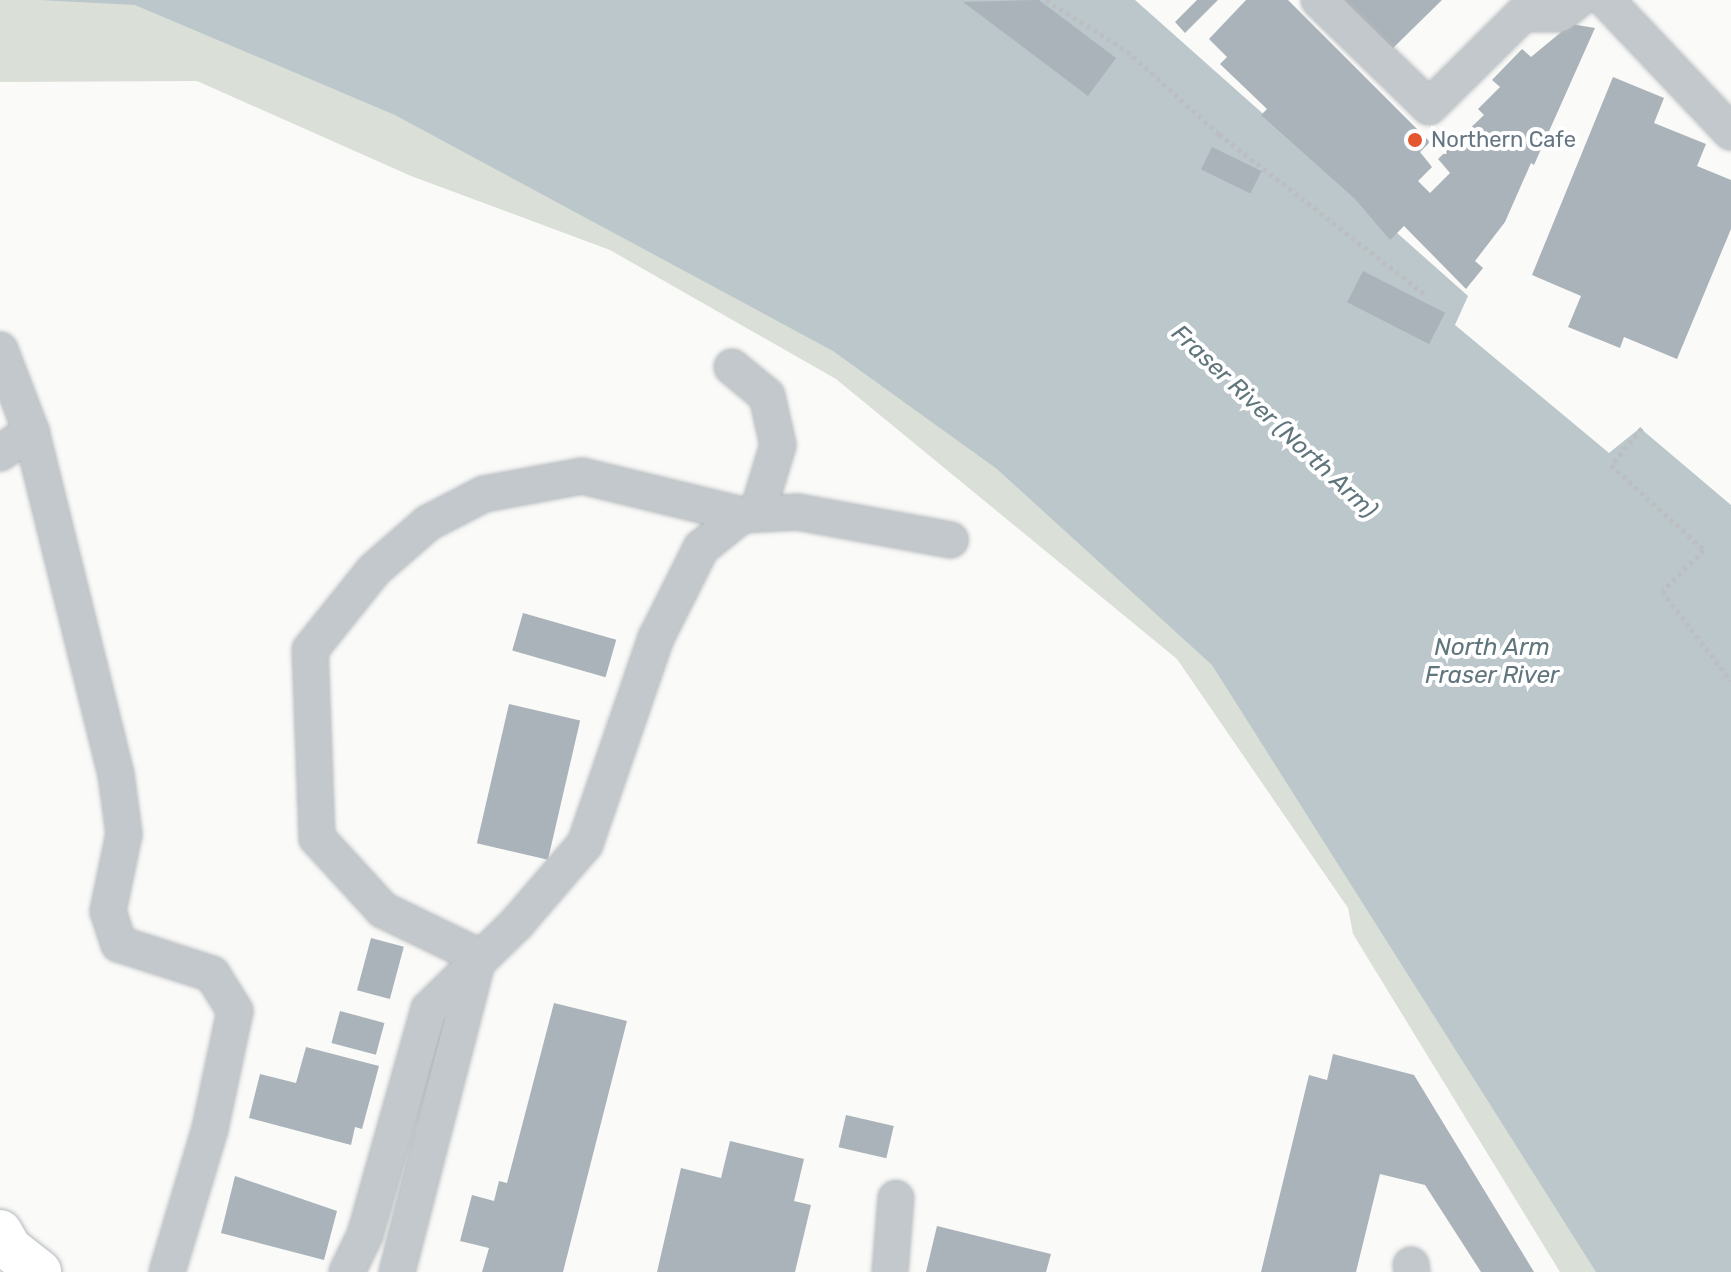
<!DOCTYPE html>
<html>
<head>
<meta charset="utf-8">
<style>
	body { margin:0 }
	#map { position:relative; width:1731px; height:1272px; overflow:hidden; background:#fafaf8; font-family:Rubik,sans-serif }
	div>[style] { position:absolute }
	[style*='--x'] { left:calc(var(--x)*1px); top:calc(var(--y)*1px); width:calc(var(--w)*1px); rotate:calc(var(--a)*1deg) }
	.green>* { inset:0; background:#dadfd7 }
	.water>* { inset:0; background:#bbc7cb }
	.building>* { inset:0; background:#aab3b9; transform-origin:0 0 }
	.path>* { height:5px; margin-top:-2.5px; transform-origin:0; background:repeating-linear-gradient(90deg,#bbbfc2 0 4px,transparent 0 8px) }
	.roads { filter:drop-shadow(0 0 2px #b4b9bd) drop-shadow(0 0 2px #b4b9bd) }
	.minor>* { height:34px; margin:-17px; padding:0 17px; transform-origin:17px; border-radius:17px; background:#c3c8cc }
	.highway>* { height:44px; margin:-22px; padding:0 22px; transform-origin:22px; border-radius:22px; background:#fff }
	.dots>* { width:22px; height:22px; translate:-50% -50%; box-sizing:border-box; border:4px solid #fff; border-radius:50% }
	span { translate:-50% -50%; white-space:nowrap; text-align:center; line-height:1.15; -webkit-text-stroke:8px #fff; paint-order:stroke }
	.poi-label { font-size:22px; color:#657683 }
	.left { translate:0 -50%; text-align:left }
	.water-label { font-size:24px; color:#60757c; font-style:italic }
</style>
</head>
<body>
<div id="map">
	<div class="green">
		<i style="clip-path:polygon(0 0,250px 0,1109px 510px,1715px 1272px,1560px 1272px,1353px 934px,1348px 908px,1177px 659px,836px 379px,610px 250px,411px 176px,197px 81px,0 82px)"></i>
	</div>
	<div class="water">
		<i style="clip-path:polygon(40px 0,1135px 0,1468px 296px,1455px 325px,1609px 453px,1640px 428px,1731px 505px,1731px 1272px,1596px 1272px,1212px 665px,997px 469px,833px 351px,395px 115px,135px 5px)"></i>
	</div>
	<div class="building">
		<i style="clip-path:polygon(1039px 0,1116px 58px,1088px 96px,963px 2px)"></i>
		<i style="clip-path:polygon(1197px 0,1218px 0,1185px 33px,1175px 22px)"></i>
		<i style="clip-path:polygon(1246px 0,1288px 0,1430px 142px,1420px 152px,1432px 167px,1418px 181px,1430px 193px,1450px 173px,1438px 159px,1484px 115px,1478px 109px,1500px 87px,1492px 80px,1522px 49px,1531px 57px,1571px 24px,1595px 28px,1534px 165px,1531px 163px,1505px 222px,1475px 261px,1483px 268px,1466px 289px,1404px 226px,1390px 240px,1355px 199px,1261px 115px,1267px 109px,1220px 64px,1227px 57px,1209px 39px)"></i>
		<i style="clip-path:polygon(1344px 0,1442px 0,1392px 49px)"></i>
		<i style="clip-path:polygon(1613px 77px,1664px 98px,1654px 123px,1706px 144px,1697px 166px,1731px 180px,1731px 229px,1677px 359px,1624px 337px,1620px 348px,1568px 327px,1581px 296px,1532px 275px)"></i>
		<i style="left:1212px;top:147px;width:55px;height:25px;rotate:26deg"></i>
		<i style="left:1363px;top:271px;width:92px;height:35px;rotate:27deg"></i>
		<i style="left:523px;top:613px;width:97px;height:39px;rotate:16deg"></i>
		<i style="left:509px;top:704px;width:73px;height:143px;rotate:13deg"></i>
		<i style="left:371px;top:938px;width:34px;height:54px;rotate:15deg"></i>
		<i style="clip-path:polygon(554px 1003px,627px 1021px,563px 1272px,482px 1272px,489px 1248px,460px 1241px,472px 1195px,494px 1201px,499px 1181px,507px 1183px)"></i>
		<i style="left:340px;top:1011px;width:46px;height:33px;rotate:15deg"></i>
		<i style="clip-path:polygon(306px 1047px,379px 1066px,362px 1129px,355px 1127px,351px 1145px,249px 1118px,260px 1074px,296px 1083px)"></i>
		<i style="clip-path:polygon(1333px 1054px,1414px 1075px,1534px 1272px,1481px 1272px,1425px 1185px,1380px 1174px,1356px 1272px,1261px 1272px,1309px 1075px,1327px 1080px)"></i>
		<i style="left:846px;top:1115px;width:49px;height:33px;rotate:13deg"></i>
		<i style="clip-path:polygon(730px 1141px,804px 1159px,794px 1201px,811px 1205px,795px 1272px,657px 1272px,681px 1168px,721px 1178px)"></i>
		<i style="clip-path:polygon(235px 1176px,337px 1211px,324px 1260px,221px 1233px)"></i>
		<i style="clip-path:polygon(937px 1226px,1051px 1254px,1046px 1272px,926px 1272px)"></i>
	</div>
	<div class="path">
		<i style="--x:1046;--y:0;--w:96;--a:32.2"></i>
		<i style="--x:1127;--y:51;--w:124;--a:42.1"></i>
		<i style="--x:1219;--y:134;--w:264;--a:37.9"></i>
		<i style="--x:1642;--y:428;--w:48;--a:130"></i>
		<i style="--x:1611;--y:465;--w:126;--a:42.4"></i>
		<i style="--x:1704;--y:550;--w:59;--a:135.7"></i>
		<i style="--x:1662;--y:591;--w:113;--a:52.5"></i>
	</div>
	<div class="roads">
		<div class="minor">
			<i style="--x:1319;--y:0;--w:153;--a:44.2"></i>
			<i style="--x:1429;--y:107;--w:132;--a:-44.7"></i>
			<i style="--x:1523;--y:14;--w:37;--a:0"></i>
			<i style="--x:1560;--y:14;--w:23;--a:-38"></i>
			<i style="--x:1606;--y:0;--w:182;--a:46.6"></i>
			<i style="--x:0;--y:350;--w:87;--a:69.1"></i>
			<i style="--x:31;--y:431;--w:353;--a:76.1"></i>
			<i style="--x:116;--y:774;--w:61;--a:82.4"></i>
			<i style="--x:124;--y:834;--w:79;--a:101.7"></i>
			<i style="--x:108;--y:911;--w:35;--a:72"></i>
			<i style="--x:119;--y:944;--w:98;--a:17.9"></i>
			<i style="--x:212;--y:974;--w:44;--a:58.1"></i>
			<i style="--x:235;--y:1011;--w:121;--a:102"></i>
			<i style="--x:210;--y:1129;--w:149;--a:106.7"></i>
			<i style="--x:732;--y:367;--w:45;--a:39.6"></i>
			<i style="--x:767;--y:396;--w:50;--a:77.3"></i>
			<i style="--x:778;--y:445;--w:72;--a:106.9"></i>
			<i style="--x:0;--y:453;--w:38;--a:-35"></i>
			<i style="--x:478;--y:956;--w:106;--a:-154.2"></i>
			<i style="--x:383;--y:910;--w:98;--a:-132.5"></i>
			<i style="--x:317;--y:838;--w:188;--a:-92.1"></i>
			<i style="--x:310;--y:650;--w:102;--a:-51.3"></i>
			<i style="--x:374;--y:570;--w:72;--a:-41"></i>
			<i style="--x:428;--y:523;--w:63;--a:-27.4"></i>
			<i style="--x:484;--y:494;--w:100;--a:-10.4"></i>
			<i style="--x:582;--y:476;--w:165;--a:13.7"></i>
			<i style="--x:1411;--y:1265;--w:7;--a:82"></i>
			<i style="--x:347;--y:1272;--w:41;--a:-64.1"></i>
			<i style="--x:365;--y:1235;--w:235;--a:-74.2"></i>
			<i style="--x:429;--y:1009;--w:123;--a:-44.3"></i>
			<i style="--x:517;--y:923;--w:104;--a:-49.3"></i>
			<i style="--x:585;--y:844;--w:218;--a:-71"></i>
			<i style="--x:656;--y:638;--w:101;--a:-63.4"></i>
			<i style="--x:701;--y:548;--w:53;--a:-38.8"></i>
			<i style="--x:742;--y:515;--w:56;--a:-3.1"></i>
			<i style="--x:798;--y:512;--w:155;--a:10.4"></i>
			<i style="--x:397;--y:1272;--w:323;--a:-75.5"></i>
			<i style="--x:890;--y:1272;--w:74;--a:-85.4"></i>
		</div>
		<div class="highway">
			<i style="--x:0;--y:1232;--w:20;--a:60"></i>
			<i style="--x:10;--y:1249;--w:37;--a:38"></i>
		</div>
	</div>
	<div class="dots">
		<i style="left:1415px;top:140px;background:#e4572e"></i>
	</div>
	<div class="poi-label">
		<span class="left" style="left:1431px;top:140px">Northern Cafe</span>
	</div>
	<div class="water-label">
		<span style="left:1274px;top:422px;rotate:43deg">Fraser River (North Arm)</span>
		<span style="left:1492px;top:662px">North Arm<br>Fraser River</span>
	</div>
</div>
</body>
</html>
